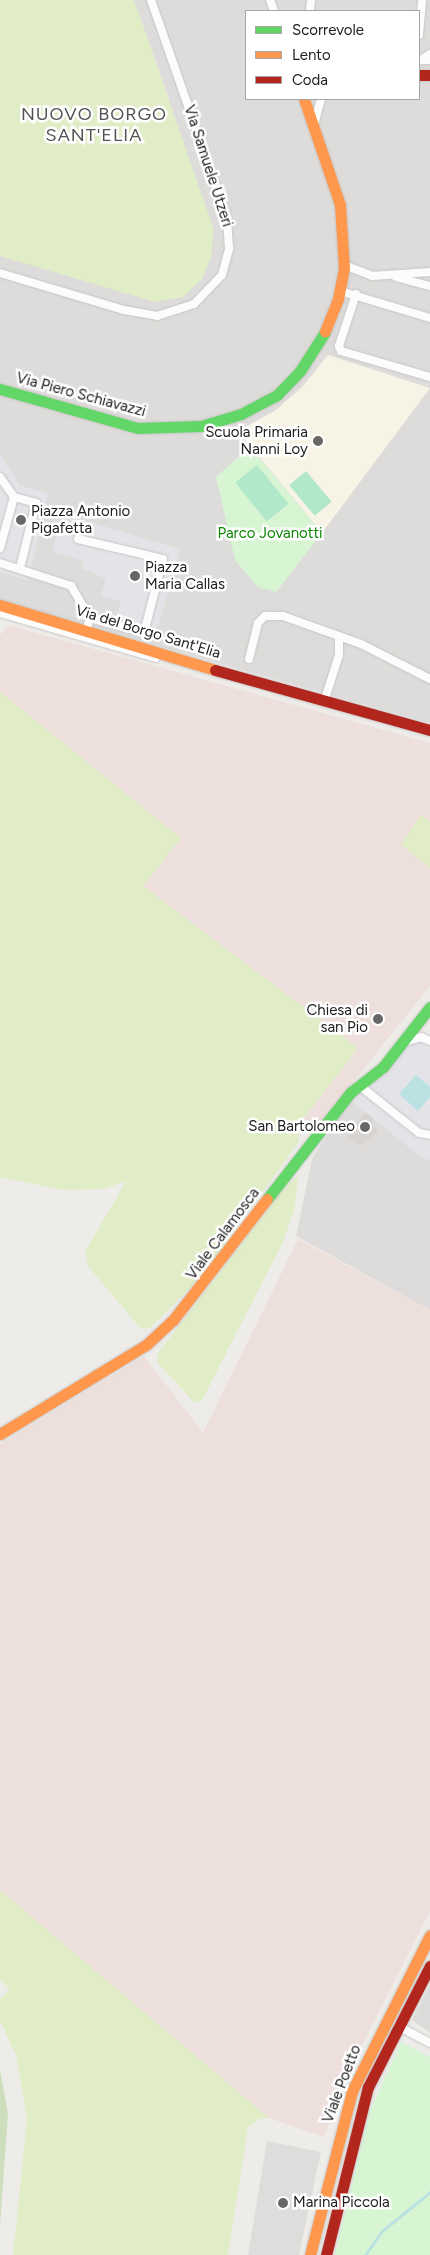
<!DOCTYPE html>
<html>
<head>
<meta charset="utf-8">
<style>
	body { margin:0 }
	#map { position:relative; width:430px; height:2255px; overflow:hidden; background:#eeece9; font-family:Figtree,sans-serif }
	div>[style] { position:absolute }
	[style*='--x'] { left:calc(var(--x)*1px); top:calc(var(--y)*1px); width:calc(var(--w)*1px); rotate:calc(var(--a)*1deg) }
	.residential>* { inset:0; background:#dddcda }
	.education>* { inset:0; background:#f7f4e5 }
	.military>* { inset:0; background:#eddfdc }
	.grass>* { inset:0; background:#e0edc6 }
	.forest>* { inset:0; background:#cddebc }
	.park>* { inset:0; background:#d7f5d3 }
	.pitch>* { inset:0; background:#b1e8c9; transform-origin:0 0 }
	.parking>* { inset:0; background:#dedddc }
	.plaza>* { inset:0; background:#e3e3e8 }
	.water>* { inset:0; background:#bae2e3 }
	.stream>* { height:3px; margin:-1.5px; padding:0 1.5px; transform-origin:1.5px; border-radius:1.5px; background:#bae2e3 }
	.building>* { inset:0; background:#d7d4d1 }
	.roads { filter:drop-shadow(0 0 1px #c7c6c5) drop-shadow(0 0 1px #c7c6c5) }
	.street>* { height:8px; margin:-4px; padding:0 4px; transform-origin:4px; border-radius:4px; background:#fcfcfc }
	.fast>* { height:11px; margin:-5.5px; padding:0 5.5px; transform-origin:5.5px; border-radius:5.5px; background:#63d668 }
	.slow>* { height:11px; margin:-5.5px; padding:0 5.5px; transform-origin:5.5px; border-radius:5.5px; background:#ff974d }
	.jam>* { height:11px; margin:-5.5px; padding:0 5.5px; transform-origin:5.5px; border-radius:5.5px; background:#b3261e }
	.dots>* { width:14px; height:14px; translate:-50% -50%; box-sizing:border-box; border:2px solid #fff; border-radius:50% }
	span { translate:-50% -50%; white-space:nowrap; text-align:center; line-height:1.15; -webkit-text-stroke:5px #fff; paint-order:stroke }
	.street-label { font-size:15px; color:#202020 }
	.poi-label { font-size:15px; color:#202020 }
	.right { translate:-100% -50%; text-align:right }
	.left { translate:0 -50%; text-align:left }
	.park-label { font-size:15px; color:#0e8705 }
	.quarter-label { font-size:18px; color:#535353; letter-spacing:1px }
	.legend { position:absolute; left:245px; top:10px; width:175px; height:90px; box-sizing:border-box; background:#fff; border:1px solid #a6a6a6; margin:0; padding:6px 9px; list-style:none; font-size:15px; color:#202020 }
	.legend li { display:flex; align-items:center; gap:10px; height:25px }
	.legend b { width:25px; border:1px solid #a6a6a6 }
</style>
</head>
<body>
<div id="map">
	<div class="residential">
		<i style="clip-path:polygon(evenodd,134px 0,430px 0,430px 723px,0 601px,0 256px,30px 264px,169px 99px,134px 0,246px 11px,419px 11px,419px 99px,246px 99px,246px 11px)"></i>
		<i style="clip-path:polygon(430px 1047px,430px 1310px,296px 1236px,312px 1159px,349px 1100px)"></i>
		<i style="clip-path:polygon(430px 1985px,430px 2033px,412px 2020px)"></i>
	</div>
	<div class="education">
		<i style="clip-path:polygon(328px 355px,430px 388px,322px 533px,238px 431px,276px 410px,303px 386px)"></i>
	</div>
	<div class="military">
		<i style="clip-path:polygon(8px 625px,430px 743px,430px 986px,313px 1132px,301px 1122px,358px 1048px,143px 886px,181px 838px,0 692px,0 635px)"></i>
		<i style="clip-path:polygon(298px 1239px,430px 1310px,430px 1911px,352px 2065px,324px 2137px,269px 2118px,0 1890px,0 1444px,144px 1356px,203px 1433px)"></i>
	</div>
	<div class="grass">
		<i style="clip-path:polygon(0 0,134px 0,214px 230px,211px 257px,202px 279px,183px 297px,155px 302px,0 256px)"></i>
		<i style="clip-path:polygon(0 692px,181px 838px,143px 886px,358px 1048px,301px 1122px,298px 1143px,201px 1277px,150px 1328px,141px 1329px,88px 1266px,85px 1252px,126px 1181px,103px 1189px,63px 1190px,0 1177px)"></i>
		<i style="clip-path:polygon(421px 815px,430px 822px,430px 868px,401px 844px)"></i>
		<i style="clip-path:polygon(298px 1175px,295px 1207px,283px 1242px,201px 1402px,194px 1402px,157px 1362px,158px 1353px,283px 1190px)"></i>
		<i style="clip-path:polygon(0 1890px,269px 2118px,259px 2119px,248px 2127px,228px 2255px,13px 2255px,27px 2119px,16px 2055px,0 2021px,0 1999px,10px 1989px,0 1979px)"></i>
	</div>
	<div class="forest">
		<i style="clip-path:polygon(0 2070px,8px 2114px,0 2225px)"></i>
	</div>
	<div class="park">
		<i style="clip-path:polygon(250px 447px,322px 533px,276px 592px,258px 587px,235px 560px,216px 477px)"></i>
		<i style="clip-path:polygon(401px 2042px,430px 2057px,430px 2255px,335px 2255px,369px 2113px)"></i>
	</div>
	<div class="pitch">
		<i style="left:257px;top:465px;width:50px;height:28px;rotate:51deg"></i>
		<i style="left:306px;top:471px;width:40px;height:22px;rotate:50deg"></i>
	</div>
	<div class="parking">
		<i style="clip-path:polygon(267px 2141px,321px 2152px,299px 2255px,248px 2255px)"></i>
	</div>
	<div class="plaza">
		<i style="clip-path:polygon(0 454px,20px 485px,48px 494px,28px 581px,0 572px)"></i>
		<i style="clip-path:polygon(73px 517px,180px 549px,159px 625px,153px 631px,116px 618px,121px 601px,101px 596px,106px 579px,82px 568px,84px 561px,52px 552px,57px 535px,62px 527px,70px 529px)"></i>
		<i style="clip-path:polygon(409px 1026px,430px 1046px,430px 1159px,425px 1160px,350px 1101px)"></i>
	</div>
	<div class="water">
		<i style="clip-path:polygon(416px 1075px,430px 1087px,430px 1097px,418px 1111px,399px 1094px)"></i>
	</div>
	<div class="stream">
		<i style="--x:365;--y:2255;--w:29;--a:-55"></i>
		<i style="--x:382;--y:2231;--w:62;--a:-39.1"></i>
	</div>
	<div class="building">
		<i style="clip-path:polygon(365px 1112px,374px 1119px,371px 1124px,379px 1131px,361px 1146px,347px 1137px)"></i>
	</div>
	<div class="roads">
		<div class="street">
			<i style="--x:270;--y:0;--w:12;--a:70"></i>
			<i style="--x:310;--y:11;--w:11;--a:-85"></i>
			<i style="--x:419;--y:35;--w:35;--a:-85"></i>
			<i style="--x:430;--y:54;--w:11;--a:146"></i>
			<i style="--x:421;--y:60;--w:9;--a:0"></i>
			<i style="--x:314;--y:125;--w:27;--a:-75"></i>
			<i style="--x:344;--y:265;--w:30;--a:21"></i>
			<i style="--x:372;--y:276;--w:58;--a:-3.9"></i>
			<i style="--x:0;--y:273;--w:129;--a:16.6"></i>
			<i style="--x:124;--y:310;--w:34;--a:10"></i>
			<i style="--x:157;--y:316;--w:39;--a:-18"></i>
			<i style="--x:194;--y:304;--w:40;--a:-46"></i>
			<i style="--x:222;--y:275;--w:28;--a:-75"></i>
			<i style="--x:229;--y:248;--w:31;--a:-94"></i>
			<i style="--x:227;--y:217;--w:230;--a:-109.3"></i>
			<i style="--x:396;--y:277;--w:35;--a:15"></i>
			<i style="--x:340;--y:291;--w:94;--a:16.7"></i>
			<i style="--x:356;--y:294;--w:55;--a:108.1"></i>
			<i style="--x:339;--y:346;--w:5;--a:68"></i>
			<i style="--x:341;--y:351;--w:93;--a:16.3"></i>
			<i style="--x:0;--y:477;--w:24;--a:55"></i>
			<i style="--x:14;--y:497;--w:53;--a:105.4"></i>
			<i style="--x:14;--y:497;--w:23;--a:15"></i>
			<i style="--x:36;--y:503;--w:67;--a:103.8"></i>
			<i style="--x:78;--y:539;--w:87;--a:13.2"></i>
			<i style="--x:163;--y:559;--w:76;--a:104.4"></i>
			<i style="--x:144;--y:633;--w:56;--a:-164.5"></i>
			<i style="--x:0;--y:563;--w:75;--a:17.9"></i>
			<i style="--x:71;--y:586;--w:37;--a:59"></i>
			<i style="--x:90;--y:618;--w:17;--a:107"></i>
			<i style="--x:0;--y:613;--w:162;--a:16.1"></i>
			<i style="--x:249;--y:659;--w:37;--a:-76"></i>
			<i style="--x:258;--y:623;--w:10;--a:-45"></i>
			<i style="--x:265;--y:616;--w:18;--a:0"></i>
			<i style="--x:283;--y:616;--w:83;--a:19.7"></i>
			<i style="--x:361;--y:644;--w:77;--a:26.9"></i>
			<i style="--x:324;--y:702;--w:49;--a:-72.3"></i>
			<i style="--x:339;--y:655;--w:18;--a:-90"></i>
			<i style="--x:404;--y:1042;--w:18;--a:-16"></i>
			<i style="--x:421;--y:1037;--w:10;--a:24"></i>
			<i style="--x:360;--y:1086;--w:75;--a:38.5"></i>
			<i style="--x:419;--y:1133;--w:11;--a:10"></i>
			<i style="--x:398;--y:2026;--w:36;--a:28"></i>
		</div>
		<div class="fast">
			<i style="--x:0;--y:389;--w:143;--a:15.8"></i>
			<i style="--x:138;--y:428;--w:63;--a:-1.8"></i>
			<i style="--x:201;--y:426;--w:42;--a:-16.7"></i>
			<i style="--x:241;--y:414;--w:41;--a:-27.8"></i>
			<i style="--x:277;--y:395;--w:33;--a:-46"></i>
			<i style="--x:300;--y:371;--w:46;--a:-57.3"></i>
			<i style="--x:267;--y:1199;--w:136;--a:-51.9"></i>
			<i style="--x:351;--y:1092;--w:41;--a:-38"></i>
			<i style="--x:383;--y:1067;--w:76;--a:-51.9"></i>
		</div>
		<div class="slow">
			<i style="--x:304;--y:99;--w:112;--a:71.2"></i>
			<i style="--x:340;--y:205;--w:63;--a:86.4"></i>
			<i style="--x:344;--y:268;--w:32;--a:101"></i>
			<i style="--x:338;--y:299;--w:35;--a:112"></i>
			<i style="--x:0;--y:605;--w:225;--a:16.8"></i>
			<i style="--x:0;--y:1434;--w:171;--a:-31.4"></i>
			<i style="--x:146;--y:1345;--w:37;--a:-43"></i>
			<i style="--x:173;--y:1320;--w:153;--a:-52.2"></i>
			<i style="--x:310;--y:2255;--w:169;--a:-75.6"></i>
			<i style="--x:352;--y:2091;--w:174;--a:-63.4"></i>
		</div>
		<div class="jam">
			<i style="--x:419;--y:75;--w:11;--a:0"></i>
			<i style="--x:215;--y:670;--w:223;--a:15.6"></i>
			<i style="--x:326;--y:2255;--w:173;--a:-76"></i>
			<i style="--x:368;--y:2087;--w:136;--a:-62.9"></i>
		</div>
	</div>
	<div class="dots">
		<i style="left:318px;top:441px;background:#686766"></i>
		<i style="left:21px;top:520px;background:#686766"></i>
		<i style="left:135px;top:576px;background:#686766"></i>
		<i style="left:378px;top:1019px;background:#686766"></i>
		<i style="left:365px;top:1127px;background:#686766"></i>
		<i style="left:283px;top:2203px;background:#686766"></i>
	</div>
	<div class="street-label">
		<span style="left:208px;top:166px;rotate:72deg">Via Samuele Utzeri</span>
		<span style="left:81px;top:395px;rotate:15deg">Via Piero Schiavazzi</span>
		<span style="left:148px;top:632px;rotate:17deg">Via del Borgo Sant'Elia</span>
		<span style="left:223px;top:1234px;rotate:-53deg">Viale Calamosca</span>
		<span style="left:342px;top:2084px;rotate:-69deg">Viale Poetto</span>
	</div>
	<div class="poi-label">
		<span class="right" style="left:308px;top:441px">Scuola Primaria<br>Nanni Loy</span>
		<span class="left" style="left:31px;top:520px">Piazza Antonio<br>Pigafetta</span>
		<span class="left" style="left:145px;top:576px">Piazza<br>Maria Callas</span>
		<span class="right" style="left:368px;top:1019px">Chiesa di<br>san Pio</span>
		<span class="right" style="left:355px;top:1127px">San Bartolomeo</span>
		<span class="left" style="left:293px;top:2203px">Marina Piccola</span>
	</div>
	<div class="park-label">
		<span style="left:270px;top:534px">Parco Jovanotti</span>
	</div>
	<div class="quarter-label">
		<span style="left:94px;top:125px">NUOVO BORGO<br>SANT'ELIA</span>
	</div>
	<ul class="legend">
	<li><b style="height:6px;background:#63d668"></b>Scorrevole</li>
	<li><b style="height:6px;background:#ff974d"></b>Lento</li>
	<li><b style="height:6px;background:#b3261e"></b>Coda</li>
	</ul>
</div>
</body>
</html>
